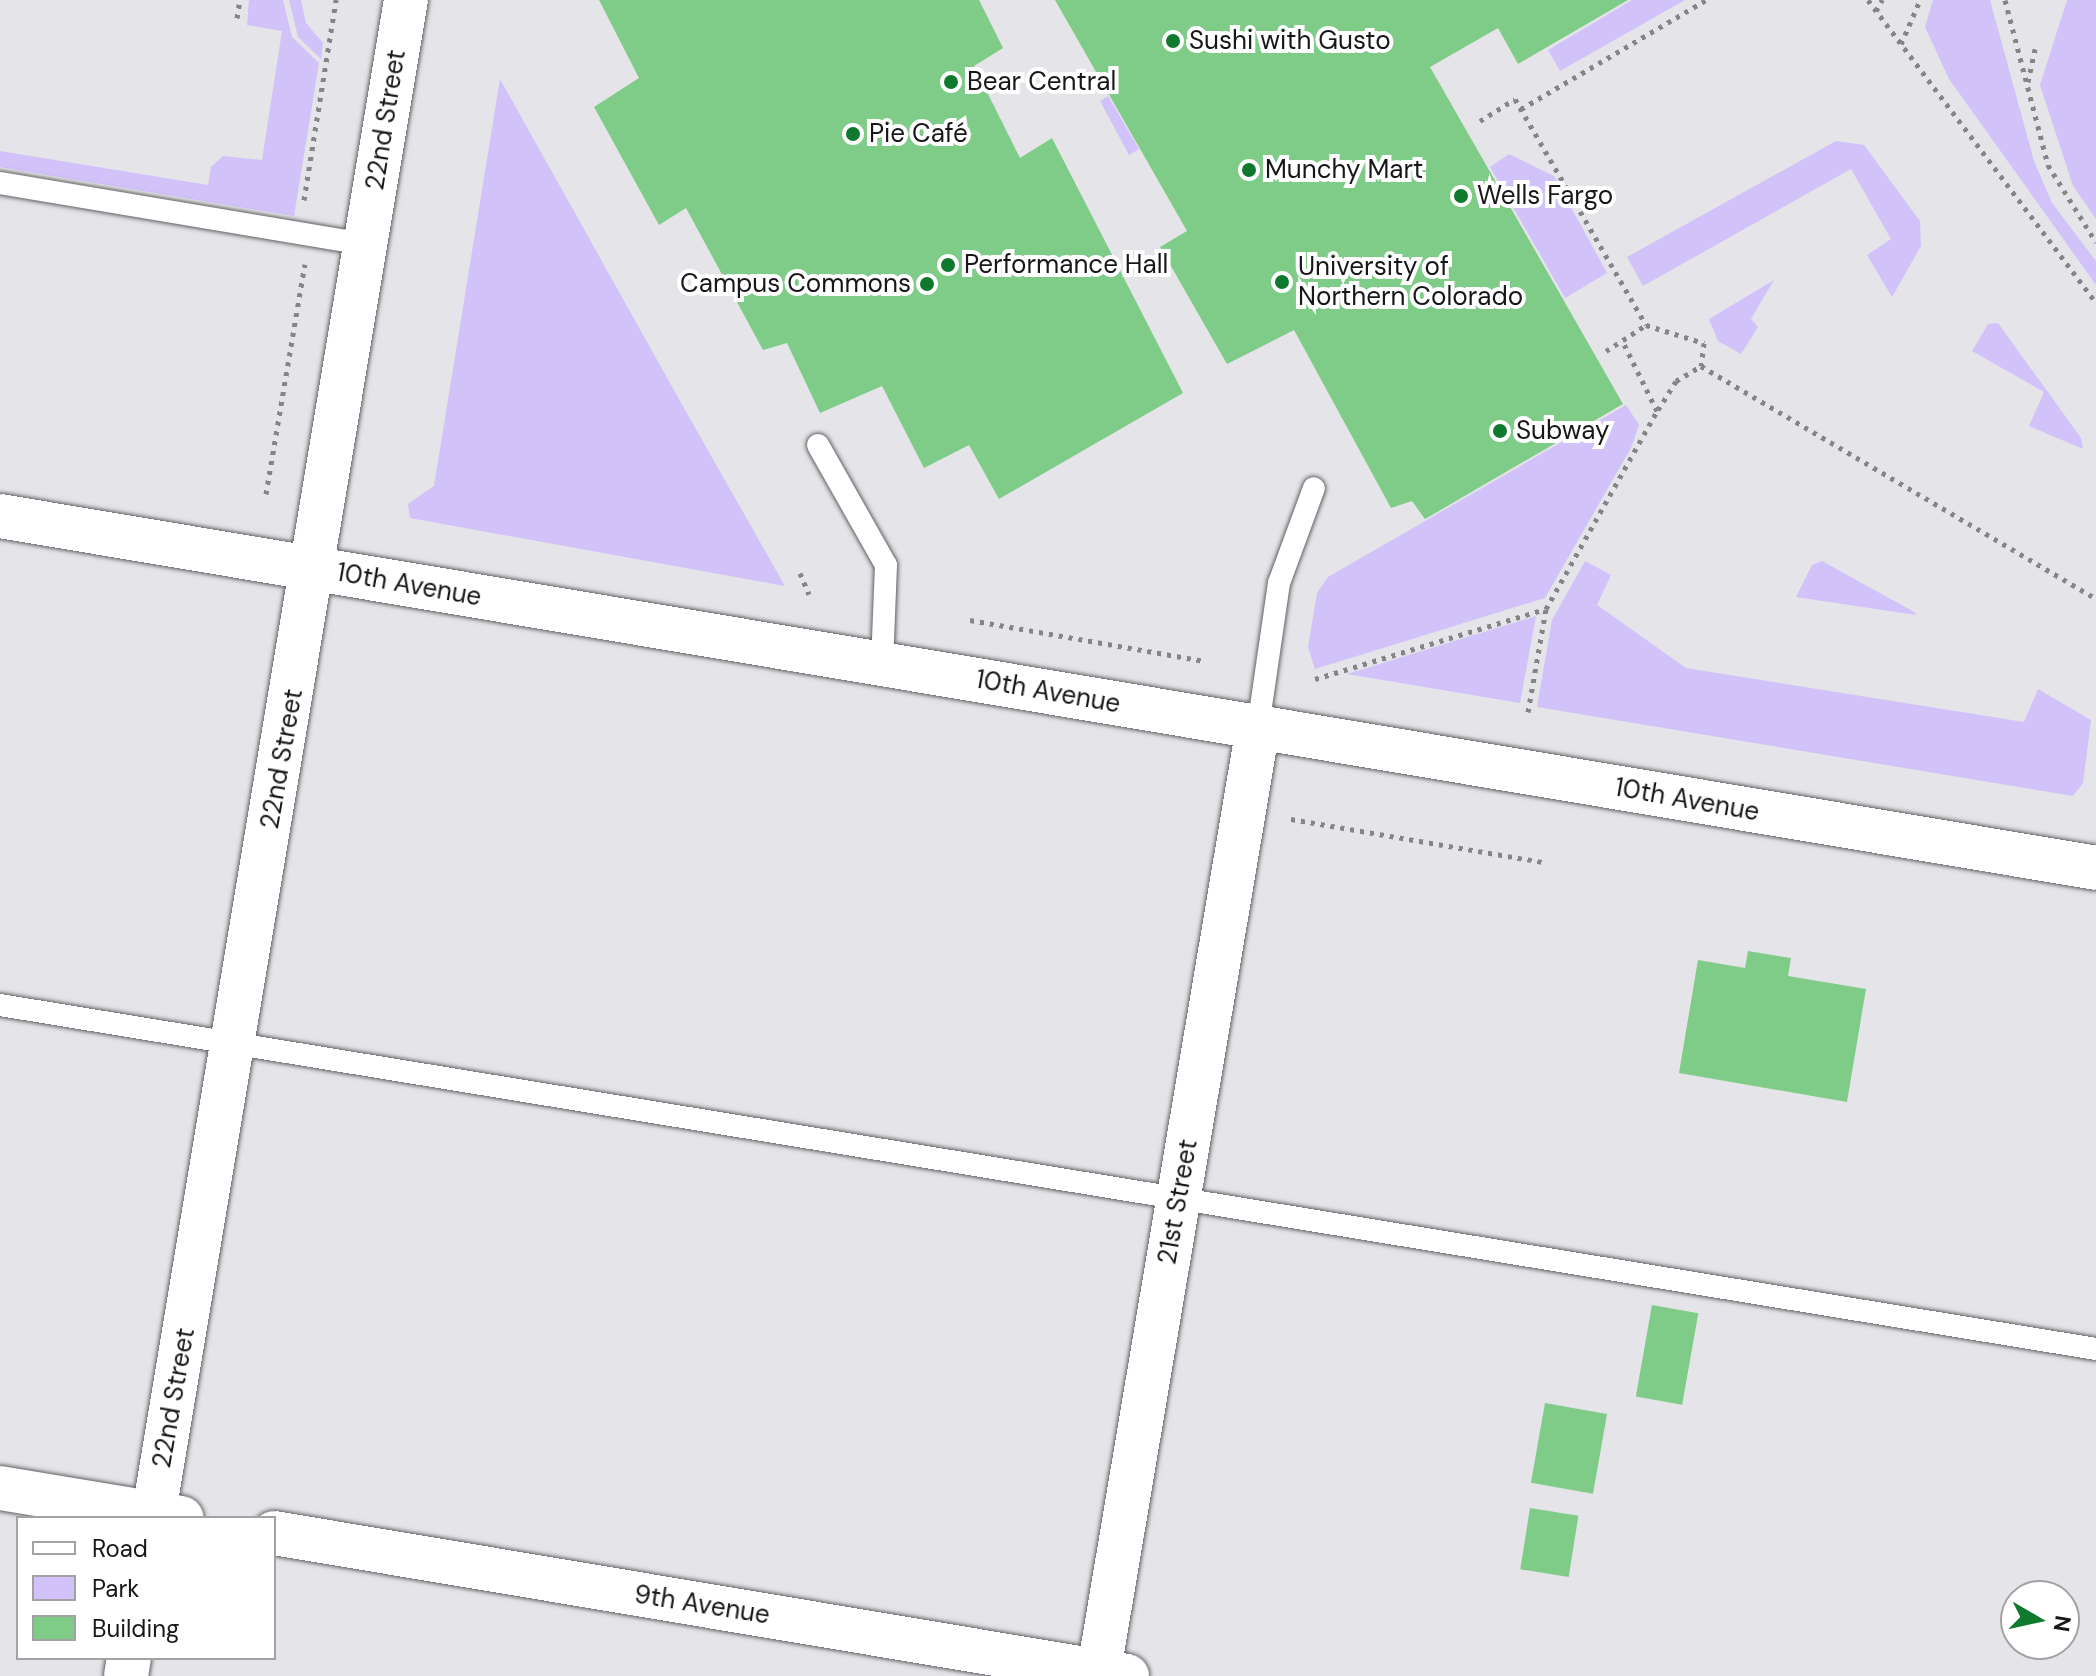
<!DOCTYPE html>
<html>
<head>
<meta charset="utf-8">
<style>
	body { margin:0 }
	#map { position:relative; width:2096px; height:1676px; overflow:hidden; background:#e5e4e8; font-family:"DM Sans",sans-serif }
	div>[style] { position:absolute }
	[style*='--x'] { left:calc(var(--x)*1px); top:calc(var(--y)*1px); width:calc(var(--w)*1px); rotate:calc(var(--a)*1deg) }
	.green>* { inset:0; background:#d1c2fa }
	.building>* { inset:0; background:#7fcb88; transform-origin:0 0 }
	.path>* { height:5px; margin-top:-2.5px; transform-origin:0; background:repeating-linear-gradient(90deg,#858487 0 4px,transparent 0 10px) }
	.roads { filter:drop-shadow(0 0 2px #636266) drop-shadow(0 0 2px #636266) }
	.service>* { height:22px; margin:-11px; padding:0 11px; transform-origin:11px; border-radius:11px; background:#fff }
	.minor>* { height:44px; margin:-22px; padding:0 22px; transform-origin:22px; border-radius:22px; background:#fff }
	.tertiary>* { height:44px; margin:-22px; padding:0 22px; transform-origin:22px; border-radius:22px; background:#fff }
	.dots>* { width:22px; height:22px; translate:-50% -50%; box-sizing:border-box; border:4px solid #fff; border-radius:50% }
	span { translate:-50% -50%; white-space:nowrap; text-align:center; line-height:1.15; -webkit-text-stroke:8px #fff; paint-order:stroke }
	.poi-label { font-size:26px; color:#171719 }
	.left { translate:0 -50%; text-align:left }
	.right { translate:-100% -50%; text-align:right }
	.street-label { font-size:26px; color:#171719 }
	.legend { position:absolute; left:16px; top:1516px; width:260px; height:144px; box-sizing:border-box; background:#fff; border:2px solid #a2a2a3; margin:0; padding:10px 14px; list-style:none; font-size:24px; color:#171719 }
	.legend li { display:flex; align-items:center; gap:16px; height:40px }
	.legend b { width:40px; border:2px solid #a2a2a3 }
	.north { position:absolute; left:2000px; top:1580px; width:80px; height:80px; box-sizing:border-box; background:#fff; border:2px solid #a2a2a3; border-radius:50%; rotate:99deg; font-size:22px; font-weight:700; line-height:32px; text-align:center; color:#171719 }
	.north::after { content:''; display:block; margin:auto; width:28px; height:36px; background:#0f7a2e; clip-path:polygon(50% 0,100% 100%,50% 72%,0 100%) }
</style>
</head>
<body>
<div id="map">
	<div class="green">
		<i style="clip-path:polygon(249px 0,283px 0,292px 37px,319px 63px,294px 216px,0 167px,0 151px,208px 185px,211px 167px,223px 156px,262px 160px,282px 31px,247px 25px)"></i>
		<i style="clip-path:polygon(289px 0,301px 0,306px 23px,323px 43px,321px 59px,298px 37px)"></i>
		<i style="clip-path:polygon(1632px 0,1685px 0,1560px 71px,1548px 50px)"></i>
		<i style="clip-path:polygon(1933px 0,1990px 0,2034px 161px,2052px 203px,2096px 261px,2096px 285px,1949px 79px,1925px 27px)"></i>
		<i style="clip-path:polygon(2067px 0,2096px 0,2096px 219px,2073px 186px,2040px 85px)"></i>
		<i style="clip-path:polygon(500px 79px,689px 417px,785px 586px,410px 518px,408px 504px,434px 486px)"></i>
		<i style="clip-path:polygon(1108px 96px,1139px 149px,1129px 155px,1100px 101px)"></i>
		<i style="clip-path:polygon(1836px 141px,1864px 145px,1920px 221px,1921px 246px,1892px 297px,1867px 255px,1891px 239px,1851px 169px,1643px 286px,1627px 257px)"></i>
		<i style="clip-path:polygon(1509px 154px,1554px 176px,1607px 273px,1565px 298px,1490px 167px)"></i>
		<i style="clip-path:polygon(1774px 280px,1751px 319px,1758px 327px,1741px 354px,1718px 341px,1709px 319px)"></i>
		<i style="clip-path:polygon(1998px 323px,2081px 438px,2083px 449px,2029px 426px,2044px 392px,1972px 351px,1988px 324px)"></i>
		<i style="clip-path:polygon(1626px 405px,1639px 425px,1631px 448px,1545px 598px,1315px 669px,1308px 647px,1317px 593px,1328px 577px)"></i>
		<i style="clip-path:polygon(1585px 561px,1611px 575px,1597px 605px,1686px 668px,2024px 722px,2038px 689px,2091px 720px,2083px 783px,2073px 796px,1537px 707px,1552px 620px)"></i>
		<i style="clip-path:polygon(1822px 561px,1914px 612px,1916px 615px,1796px 597px,1812px 565px)"></i>
		<i style="clip-path:polygon(1536px 616px,1520px 703px,1347px 674px)"></i>
	</div>
	<div class="building">
		<i style="clip-path:polygon(599px 0,979px 0,1003px 48px,974px 66px,1020px 158px,1052px 138px,1183px 393px,999px 499px,969px 445px,924px 468px,882px 386px,820px 413px,787px 343px,763px 350px,686px 208px,659px 225px,594px 107px,639px 78px)"></i>
		<i style="clip-path:polygon(1055px 0,1628px 0,1518px 64px,1498px 28px,1430px 67px,1623px 404px,1425px 519px,1412px 501px,1391px 508px,1294px 330px,1227px 364px,1160px 247px,1187px 231px)"></i>
		<i style="clip-path:polygon(1748px 951px,1791px 958px,1788px 976px,1866px 989px,1847px 1102px,1679px 1073px,1698px 960px,1745px 968px)"></i>
		<i style="left:1652px;top:1305px;width:47px;height:93px;rotate:10deg"></i>
		<i style="left:1545px;top:1403px;width:63px;height:81px;rotate:10deg"></i>
		<i style="left:1530px;top:1508px;width:49px;height:62px;rotate:9deg"></i>
	</div>
	<div class="path">
		<i style="--x:1868;--y:0;--w:379;--a:53"></i>
		<i style="--x:2005;--y:0;--w:171;--a:75.4"></i>
		<i style="--x:2048;--y:165;--w:91;--a:58.1"></i>
		<i style="--x:1876;--y:11;--w:13;--a:-61"></i>
		<i style="--x:237;--y:18;--w:18;--a:-81"></i>
		<i style="--x:1901;--y:44;--w:48;--a:-66.6"></i>
		<i style="--x:2028;--y:82;--w:34;--a:-78"></i>
		<i style="--x:1521;--y:109;--w:215;--a:-30.5"></i>
		<i style="--x:1480;--y:121;--w:41;--a:-32.2"></i>
		<i style="--x:1515;--y:99;--w:261;--a:59.9"></i>
		<i style="--x:1646;--y:325;--w:61;--a:17.2"></i>
		<i style="--x:1704;--y:343;--w:23;--a:97"></i>
		<i style="--x:1701;--y:366;--w:459;--a:30.5"></i>
		<i style="--x:304;--y:200;--w:203;--a:-80.9"></i>
		<i style="--x:1606;--y:351;--w:48;--a:-33"></i>
		<i style="--x:1658;--y:410;--w:34;--a:-58"></i>
		<i style="--x:1676;--y:381;--w:29;--a:-31"></i>
		<i style="--x:266;--y:494;--w:233;--a:-80.4"></i>
		<i style="--x:800;--y:573;--w:23;--a:67"></i>
		<i style="--x:970;--y:620;--w:238;--a:9.9"></i>
		<i style="--x:1315;--y:679;--w:241;--a:-16.9"></i>
		<i style="--x:1528;--y:712;--w:105;--a:-80.1"></i>
		<i style="--x:1546;--y:609;--w:227;--a:-60.7"></i>
		<i style="--x:1657;--y:411;--w:79;--a:-116.2"></i>
		<i style="--x:1291;--y:819;--w:256;--a:9.7"></i>
	</div>
	<div class="roads">
		<div class="service">
			<i style="--x:0;--y:183;--w:371;--a:9.5"></i>
			<i style="--x:818;--y:445;--w:138;--a:60.5"></i>
			<i style="--x:886;--y:565;--w:99;--a:92.3"></i>
			<i style="--x:1258;--y:727;--w:146;--a:-81.7"></i>
			<i style="--x:1279;--y:583;--w:101;--a:-69.8"></i>
			<i style="--x:0;--y:1005;--w:2124;--a:9.32"></i>
		</div>
		<div class="minor">
			<i style="--x:0;--y:516;--w:2125;--a:9.53"></i>
			<i style="--x:0;--y:1488;--w:184;--a:9.4"></i>
			<i style="--x:274;--y:1533;--w:865;--a:9.52"></i>
			<i style="--x:1098;--y:1676;--w:962;--a:-80.43"></i>
		</div>
		<div class="tertiary">
			<i style="--x:153;--y:1518;--w:1539;--a:-80.54"></i>
			<i style="--x:126;--y:1676;--w:18;--a:-81"></i>
		</div>
	</div>
	<div class="dots">
		<i style="left:1173px;top:41px;background:#0f7a2e"></i>
		<i style="left:951px;top:82px;background:#0f7a2e"></i>
		<i style="left:853px;top:134px;background:#0f7a2e"></i>
		<i style="left:1249px;top:170px;background:#0f7a2e"></i>
		<i style="left:1461px;top:196px;background:#0f7a2e"></i>
		<i style="left:948px;top:265px;background:#0f7a2e"></i>
		<i style="left:1282px;top:282px;background:#0f7a2e"></i>
		<i style="left:927px;top:284px;background:#0f7a2e"></i>
		<i style="left:1500px;top:431px;background:#0f7a2e"></i>
	</div>
	<div class="poi-label">
		<span class="left" style="left:1189px;top:41px">Sushi with Gusto</span>
		<span class="left" style="left:967px;top:82px">Bear Central</span>
		<span class="left" style="left:869px;top:134px">Pie Café</span>
		<span class="left" style="left:1265px;top:170px">Munchy Mart</span>
		<span class="left" style="left:1477px;top:196px">Wells Fargo</span>
		<span class="left" style="left:964px;top:265px">Performance Hall</span>
		<span class="left" style="left:1298px;top:282px">University of<br>Northern Colorado</span>
		<span class="right" style="left:911px;top:284px">Campus Commons</span>
		<span class="left" style="left:1516px;top:431px">Subway</span>
	</div>
	<div class="street-label">
		<span style="left:386px;top:120px;rotate:-81deg">22nd Street</span>
		<span style="left:409px;top:585px;rotate:10deg">10th Avenue</span>
		<span style="left:1048px;top:692px;rotate:10deg">10th Avenue</span>
		<span style="left:282px;top:759px;rotate:-80deg">22nd Street</span>
		<span style="left:1687px;top:800px;rotate:10deg">10th Avenue</span>
		<span style="left:1178px;top:1202px;rotate:-80deg">21st Street</span>
		<span style="left:174px;top:1398px;rotate:-80deg">22nd Street</span>
		<span style="left:702px;top:1605px;rotate:9deg">9th Avenue</span>
	</div>
	<ul class="legend">
	<li><b style="height:10px;background:#fff"></b>Road</li>
	<li><b style="height:22px;background:#d1c2fa"></b>Park</li>
	<li><b style="height:22px;background:#7fcb88"></b>Building</li>
	</ul>
	<div class="north">N</div>
</div>
</body>
</html>
